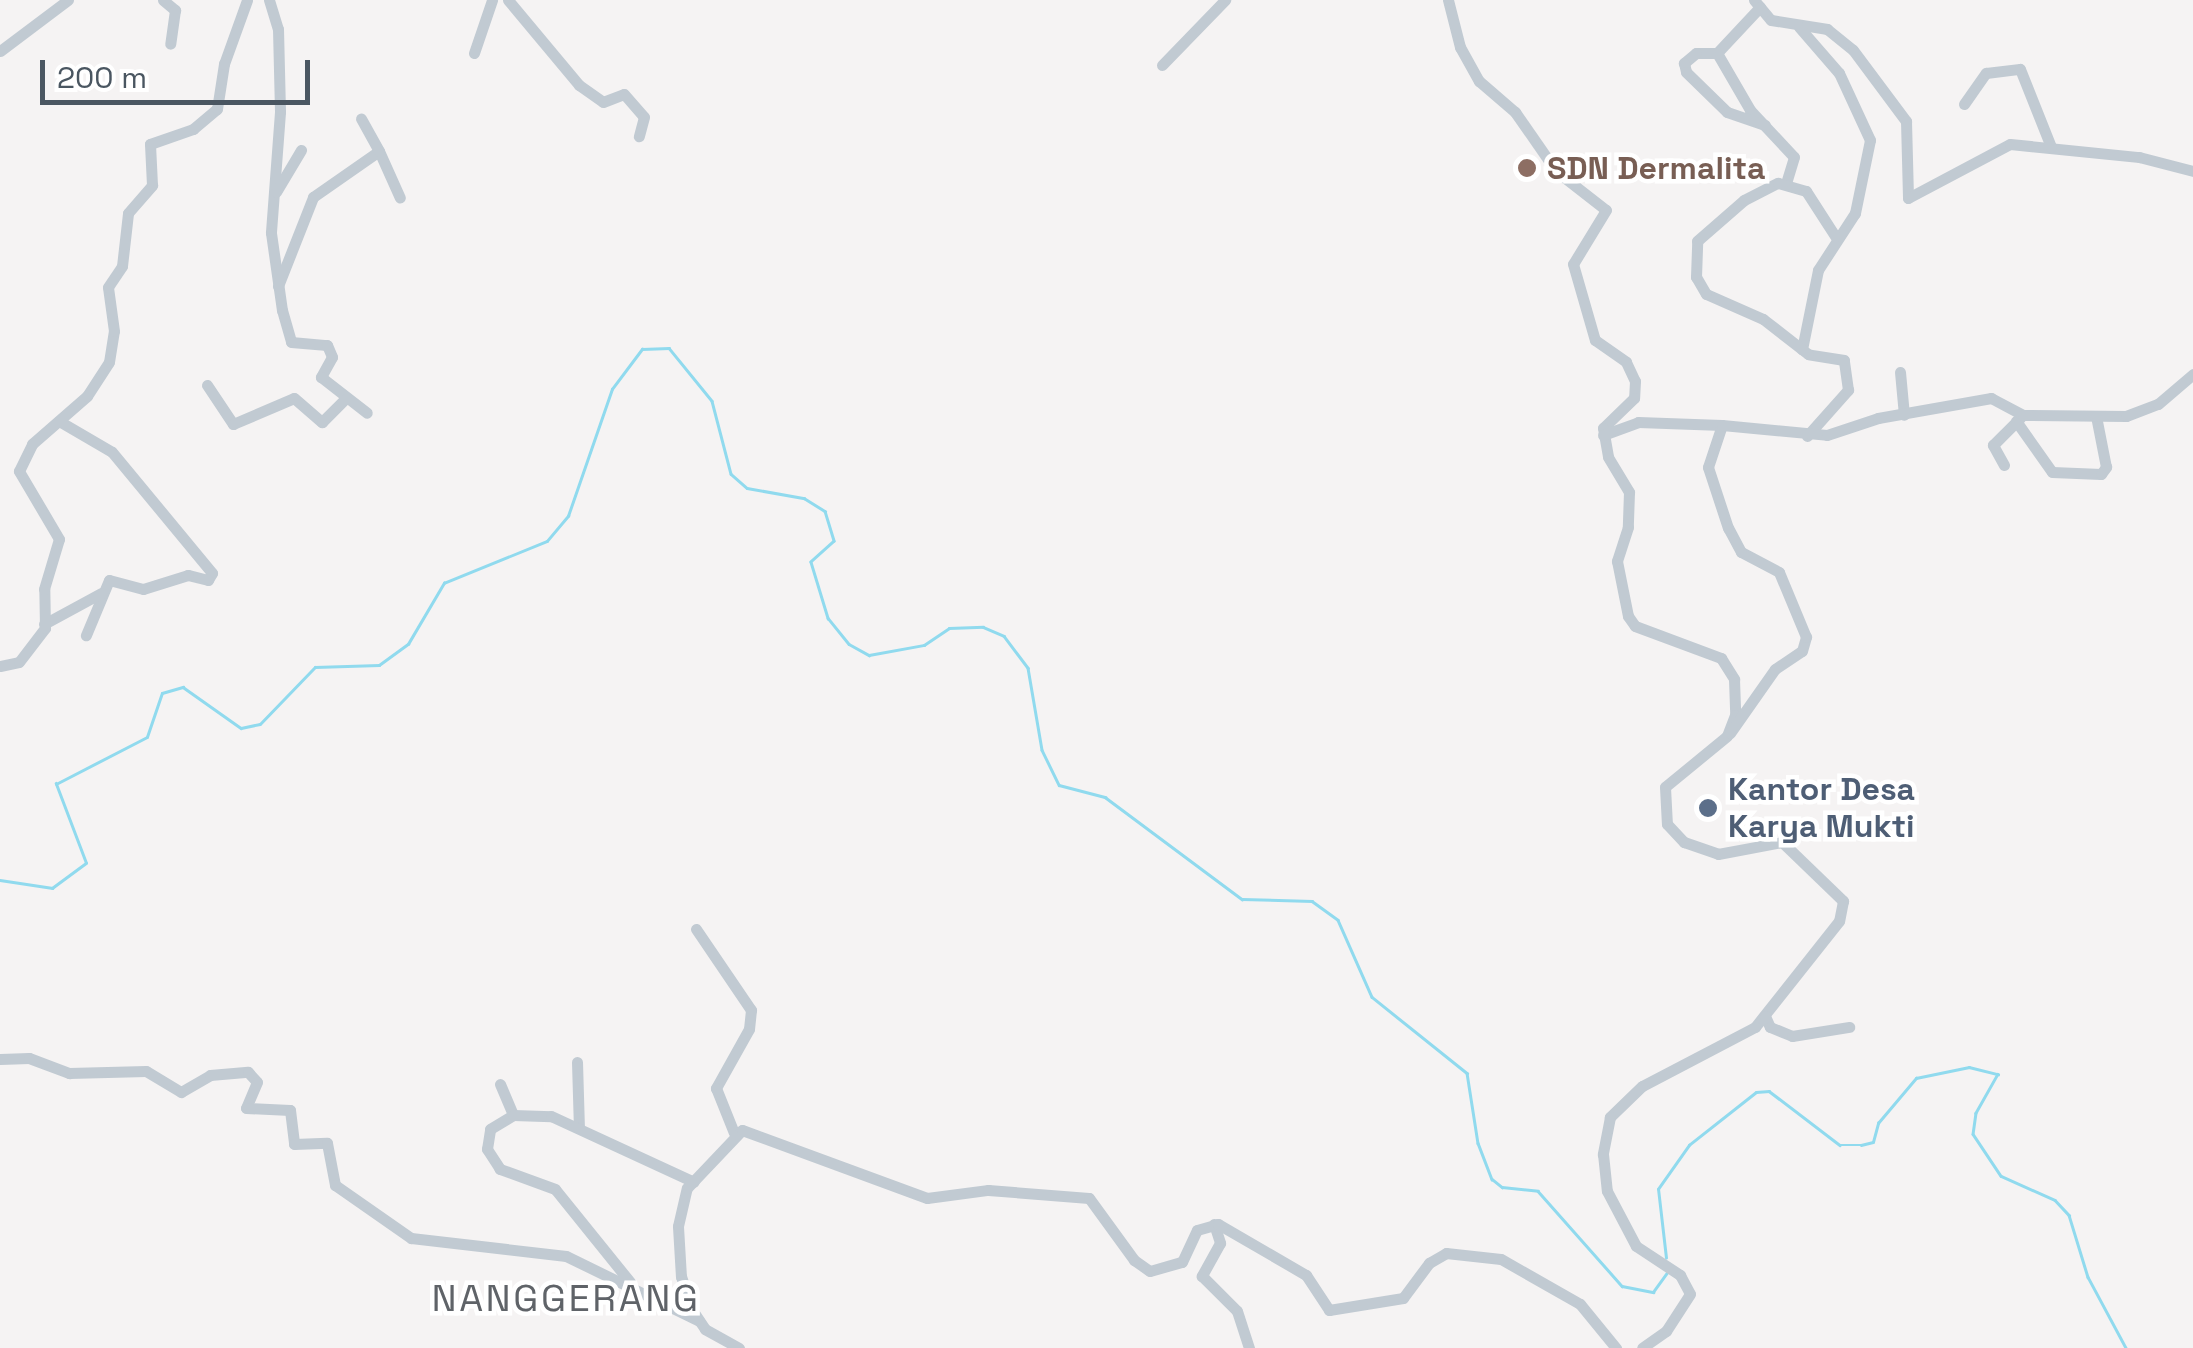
<!DOCTYPE html>
<html>
<head>
<meta charset="utf-8">
<style>
	body { margin:0 }
	#map { position:relative; width:2193px; height:1348px; overflow:hidden; background:#f5f3f3; font-family:"Space Grotesk",sans-serif }
	div>[style] { position:absolute }
	[style*='--x'] { left:calc(var(--x)*1px); top:calc(var(--y)*1px); width:calc(var(--w)*1px); rotate:calc(var(--a)*1deg) }
	.stream>* { height:2.5px; margin:-1.25px; padding:0 1.25px; transform-origin:1.25px; border-radius:1.25px; background:#90daee }
	.minor>* { height:11px; margin:-5.5px; padding:0 5.5px; transform-origin:5.5px; border-radius:5.5px; background:#c1cad2 }
	.dots>* { width:28px; height:28px; translate:-50% -50%; box-sizing:border-box; border:5px solid #fff; border-radius:50% }
	span { translate:-50% -50%; white-space:nowrap; text-align:center; line-height:1.15; -webkit-text-stroke:9px #fff; paint-order:stroke }
	.education-label { font-size:32px; color:#785e54; font-weight:700 }
	.left { translate:0 -50%; text-align:left }
	.service-label { font-size:32px; color:#4e5e75; font-weight:700 }
	.quarter-label { font-size:38px; color:#5f6368; letter-spacing:2.5px }
	.scale { position:absolute; left:40px; top:60px; width:270px; height:45px; box-sizing:border-box; border:5px solid #4a5661; border-top:0; padding-left:12px; font-size:30px; line-height:35px; white-space:nowrap; color:#4a5661; -webkit-text-stroke:8px #fff; paint-order:stroke }
</style>
</head>
<body>
<div id="map">
	<div class="stream">
		<i style="--x:0;--y:880;--w:53;--a:8.7"></i>
		<i style="--x:52;--y:888;--w:42;--a:-36.3"></i>
		<i style="--x:86;--y:863;--w:85;--a:-110.8"></i>
		<i style="--x:56;--y:784;--w:102;--a:-27.3"></i>
		<i style="--x:147;--y:737;--w:46;--a:-71.2"></i>
		<i style="--x:162;--y:693;--w:22;--a:-16"></i>
		<i style="--x:183;--y:687;--w:71;--a:35.3"></i>
		<i style="--x:241;--y:728;--w:19;--a:-12"></i>
		<i style="--x:260;--y:724;--w:79;--a:-46"></i>
		<i style="--x:315;--y:667;--w:64;--a:-1.8"></i>
		<i style="--x:379;--y:665;--w:36;--a:-36"></i>
		<i style="--x:408;--y:644;--w:71;--a:-59.5"></i>
		<i style="--x:444;--y:583;--w:111;--a:-22.2"></i>
		<i style="--x:547;--y:541;--w:33;--a:-50"></i>
		<i style="--x:568;--y:516;--w:134;--a:-70.9"></i>
		<i style="--x:612;--y:389;--w:50;--a:-53.1"></i>
		<i style="--x:642;--y:349;--w:27;--a:-2"></i>
		<i style="--x:669;--y:348;--w:68;--a:50.9"></i>
		<i style="--x:712;--y:401;--w:75;--a:75.4"></i>
		<i style="--x:731;--y:474;--w:21;--a:41"></i>
		<i style="--x:747;--y:488;--w:58;--a:10"></i>
		<i style="--x:804;--y:498;--w:25;--a:32"></i>
		<i style="--x:825;--y:511;--w:31;--a:73"></i>
		<i style="--x:834;--y:541;--w:31;--a:138"></i>
		<i style="--x:811;--y:562;--w:59;--a:73.1"></i>
		<i style="--x:828;--y:618;--w:33;--a:51"></i>
		<i style="--x:849;--y:644;--w:23;--a:29"></i>
		<i style="--x:869;--y:655;--w:56;--a:-10.3"></i>
		<i style="--x:924;--y:645;--w:30;--a:-34"></i>
		<i style="--x:949;--y:628;--w:34;--a:-2"></i>
		<i style="--x:983;--y:627;--w:23;--a:23"></i>
		<i style="--x:1004;--y:636;--w:40;--a:53"></i>
		<i style="--x:1028;--y:668;--w:83;--a:80.3"></i>
		<i style="--x:1042;--y:750;--w:39;--a:64"></i>
		<i style="--x:1059;--y:785;--w:48;--a:14.6"></i>
		<i style="--x:1105;--y:797;--w:171;--a:36.7"></i>
		<i style="--x:1242;--y:899;--w:70;--a:1.6"></i>
		<i style="--x:1312;--y:901;--w:32;--a:36"></i>
		<i style="--x:1338;--y:920;--w:84;--a:66.2"></i>
		<i style="--x:1372;--y:997;--w:122;--a:38.7"></i>
		<i style="--x:1467;--y:1073;--w:71;--a:81.1"></i>
		<i style="--x:1478;--y:1143;--w:39;--a:69"></i>
		<i style="--x:1492;--y:1179;--w:13;--a:39"></i>
		<i style="--x:1502;--y:1187;--w:36;--a:6"></i>
		<i style="--x:1538;--y:1191;--w:127;--a:48.5"></i>
		<i style="--x:1622;--y:1286;--w:32;--a:11"></i>
		<i style="--x:1653;--y:1292;--w:26;--a:-54"></i>
		<i style="--x:1666;--y:1258;--w:69;--a:-96.6"></i>
		<i style="--x:1658;--y:1189;--w:54;--a:-54.8"></i>
		<i style="--x:1689;--y:1145;--w:85;--a:-38.3"></i>
		<i style="--x:1756;--y:1092;--w:13;--a:-4"></i>
		<i style="--x:1769;--y:1091;--w:89;--a:37.3"></i>
		<i style="--x:1840;--y:1145;--w:21;--a:0"></i>
		<i style="--x:1861;--y:1145;--w:12;--a:-14"></i>
		<i style="--x:1873;--y:1142;--w:20;--a:-75"></i>
		<i style="--x:1878;--y:1123;--w:59;--a:-49.8"></i>
		<i style="--x:1916;--y:1078;--w:54;--a:-11.7"></i>
		<i style="--x:1969;--y:1067;--w:30;--a:14"></i>
		<i style="--x:1998;--y:1074;--w:45;--a:119.4"></i>
		<i style="--x:1976;--y:1113;--w:21;--a:98"></i>
		<i style="--x:1973;--y:1134;--w:50;--a:56.3"></i>
		<i style="--x:2001;--y:1176;--w:59;--a:24"></i>
		<i style="--x:2055;--y:1200;--w:21;--a:47"></i>
		<i style="--x:2069;--y:1215;--w:65;--a:73"></i>
		<i style="--x:2088;--y:1277;--w:81;--a:61.8"></i>
	</div>
	<div class="minor">
		<i style="--x:163;--y:0;--w:16;--a:40"></i>
		<i style="--x:175;--y:10;--w:34;--a:98"></i>
		<i style="--x:269;--y:0;--w:30;--a:73"></i>
		<i style="--x:278;--y:29;--w:83;--a:88.6"></i>
		<i style="--x:280;--y:112;--w:121;--a:94.3"></i>
		<i style="--x:271;--y:233;--w:78;--a:81.9"></i>
		<i style="--x:282;--y:310;--w:33;--a:74"></i>
		<i style="--x:291;--y:342;--w:36;--a:5"></i>
		<i style="--x:327;--y:345;--w:13;--a:67"></i>
		<i style="--x:332;--y:357;--w:23;--a:119"></i>
		<i style="--x:321;--y:377;--w:58;--a:38"></i>
		<i style="--x:508;--y:0;--w:111;--a:50.1"></i>
		<i style="--x:579;--y:85;--w:29;--a:35"></i>
		<i style="--x:603;--y:102;--w:22;--a:-21"></i>
		<i style="--x:624;--y:94;--w:30;--a:49"></i>
		<i style="--x:644;--y:117;--w:20;--a:105"></i>
		<i style="--x:1448;--y:0;--w:49;--a:75.7"></i>
		<i style="--x:1460;--y:47;--w:39;--a:61"></i>
		<i style="--x:1479;--y:81;--w:48;--a:40.7"></i>
		<i style="--x:1515;--y:112;--w:72;--a:55.2"></i>
		<i style="--x:1556;--y:171;--w:63;--a:38"></i>
		<i style="--x:1606;--y:210;--w:63;--a:121.4"></i>
		<i style="--x:1573;--y:264;--w:79;--a:73.9"></i>
		<i style="--x:1595;--y:340;--w:38;--a:35"></i>
		<i style="--x:1626;--y:362;--w:21;--a:65"></i>
		<i style="--x:1635;--y:381;--w:17;--a:93"></i>
		<i style="--x:1634;--y:398;--w:43;--a:135.9"></i>
		<i style="--x:1603;--y:428;--w:29;--a:80"></i>
		<i style="--x:1608;--y:457;--w:41;--a:59"></i>
		<i style="--x:1629;--y:492;--w:35;--a:92"></i>
		<i style="--x:1628;--y:527;--w:36;--a:108"></i>
		<i style="--x:1617;--y:561;--w:56;--a:78.7"></i>
		<i style="--x:1628;--y:616;--w:12;--a:55"></i>
		<i style="--x:1635;--y:626;--w:92;--a:20.4"></i>
		<i style="--x:1721;--y:658;--w:25;--a:58"></i>
		<i style="--x:1734;--y:679;--w:36;--a:88"></i>
		<i style="--x:1735;--y:715;--w:22;--a:111"></i>
		<i style="--x:1727;--y:736;--w:80;--a:140.6"></i>
		<i style="--x:1665;--y:787;--w:37;--a:87"></i>
		<i style="--x:1667;--y:824;--w:25;--a:47"></i>
		<i style="--x:1684;--y:842;--w:36;--a:19"></i>
		<i style="--x:1718;--y:854;--w:65;--a:-10.6"></i>
		<i style="--x:1782;--y:842;--w:85;--a:44"></i>
		<i style="--x:1843;--y:901;--w:20;--a:101"></i>
		<i style="--x:1839;--y:921;--w:135;--a:128.4"></i>
		<i style="--x:1755;--y:1027;--w:127;--a:152.4"></i>
		<i style="--x:1642;--y:1086;--w:45;--a:135.9"></i>
		<i style="--x:1610;--y:1117;--w:38;--a:101"></i>
		<i style="--x:1603;--y:1154;--w:37;--a:84"></i>
		<i style="--x:1607;--y:1191;--w:62;--a:62.2"></i>
		<i style="--x:1636;--y:1246;--w:53;--a:33.4"></i>
		<i style="--x:1680;--y:1275;--w:21;--a:62"></i>
		<i style="--x:1690;--y:1294;--w:44;--a:123"></i>
		<i style="--x:1666;--y:1331;--w:29;--a:145"></i>
		<i style="--x:1754;--y:0;--w:26;--a:50"></i>
		<i style="--x:1771;--y:20;--w:57;--a:9.1"></i>
		<i style="--x:1827;--y:29;--w:33;--a:39"></i>
		<i style="--x:1853;--y:50;--w:89;--a:53.3"></i>
		<i style="--x:1906;--y:121;--w:77;--a:88.5"></i>
		<i style="--x:1908;--y:198;--w:115;--a:-27.9"></i>
		<i style="--x:2010;--y:144;--w:130;--a:5.8"></i>
		<i style="--x:2139;--y:157;--w:56;--a:14.5"></i>
		<i style="--x:1760;--y:7;--w:63;--a:133.1"></i>
		<i style="--x:1717;--y:53;--w:66;--a:59.9"></i>
		<i style="--x:1750;--y:110;--w:64;--a:46.9"></i>
		<i style="--x:1794;--y:157;--w:27;--a:107"></i>
		<i style="--x:1799;--y:27;--w:61;--a:49"></i>
		<i style="--x:1839;--y:73;--w:74;--a:65.2"></i>
		<i style="--x:1870;--y:140;--w:75;--a:101.6"></i>
		<i style="--x:1855;--y:213;--w:68;--a:123"></i>
		<i style="--x:1818;--y:270;--w:81;--a:101.4"></i>
		<i style="--x:0;--y:51;--w:85;--a:-36.9"></i>
		<i style="--x:474;--y:53;--w:56;--a:-71.2"></i>
		<i style="--x:1717;--y:53;--w:21;--a:180"></i>
		<i style="--x:1696;--y:53;--w:16;--a:140"></i>
		<i style="--x:1684;--y:63;--w:9;--a:77"></i>
		<i style="--x:1686;--y:72;--w:57;--a:44.3"></i>
		<i style="--x:1727;--y:112;--w:40;--a:18.9"></i>
		<i style="--x:1162;--y:65;--w:91;--a:-45.9"></i>
		<i style="--x:1964;--y:104;--w:38;--a:-55"></i>
		<i style="--x:1986;--y:73;--w:34;--a:-7"></i>
		<i style="--x:2020;--y:69;--w:84;--a:68.3"></i>
		<i style="--x:379;--y:151;--w:51;--a:65.9"></i>
		<i style="--x:276;--y:192;--w:49;--a:-59.2"></i>
		<i style="--x:278;--y:286;--w:96;--a:-68.5"></i>
		<i style="--x:313;--y:197;--w:80;--a:-34.9"></i>
		<i style="--x:379;--y:151;--w:37;--a:-119"></i>
		<i style="--x:1900;--y:372;--w:43;--a:84.7"></i>
		<i style="--x:207;--y:385;--w:47;--a:56.3"></i>
		<i style="--x:233;--y:424;--w:66;--a:-23.1"></i>
		<i style="--x:294;--y:398;--w:37;--a:41"></i>
		<i style="--x:322;--y:422;--w:33;--a:-45"></i>
		<i style="--x:59;--y:421;--w:61;--a:30.3"></i>
		<i style="--x:112;--y:452;--w:157;--a:50.4"></i>
		<i style="--x:212;--y:573;--w:8;--a:120"></i>
		<i style="--x:208;--y:580;--w:21;--a:-166"></i>
		<i style="--x:188;--y:575;--w:47;--a:162.7"></i>
		<i style="--x:143;--y:589;--w:35;--a:-165"></i>
		<i style="--x:109;--y:580;--w:60;--a:112.7"></i>
		<i style="--x:2016;--y:421;--w:62;--a:54.8"></i>
		<i style="--x:2052;--y:472;--w:49;--a:2.3"></i>
		<i style="--x:2101;--y:474;--w:9;--a:-54"></i>
		<i style="--x:2106;--y:467;--w:52;--a:-101.1"></i>
		<i style="--x:1603;--y:435;--w:37;--a:-20"></i>
		<i style="--x:1638;--y:422;--w:84;--a:2"></i>
		<i style="--x:1807;--y:436;--w:62;--a:-48.3"></i>
		<i style="--x:1848;--y:390;--w:30;--a:-98"></i>
		<i style="--x:1844;--y:360;--w:36;--a:-171"></i>
		<i style="--x:1808;--y:354;--w:57;--a:-142.1"></i>
		<i style="--x:1763;--y:319;--w:62;--a:-156.3"></i>
		<i style="--x:1706;--y:294;--w:20;--a:-120"></i>
		<i style="--x:1696;--y:277;--w:36;--a:-88"></i>
		<i style="--x:1697;--y:241;--w:62;--a:-41.1"></i>
		<i style="--x:1744;--y:200;--w:38;--a:-27"></i>
		<i style="--x:1778;--y:183;--w:29;--a:16"></i>
		<i style="--x:1806;--y:191;--w:54;--a:57.2"></i>
		<i style="--x:2004;--y:465;--w:23;--a:-119"></i>
		<i style="--x:1993;--y:445;--w:38;--a:-45"></i>
		<i style="--x:44;--y:624;--w:65;--a:-28.5"></i>
		<i style="--x:0;--y:666;--w:19;--a:-12"></i>
		<i style="--x:19;--y:662;--w:43;--a:-52.6"></i>
		<i style="--x:45;--y:628;--w:39;--a:-91"></i>
		<i style="--x:44;--y:589;--w:52;--a:-73.3"></i>
		<i style="--x:59;--y:539;--w:79;--a:-120.5"></i>
		<i style="--x:19;--y:471;--w:30;--a:-64"></i>
		<i style="--x:32;--y:444;--w:73;--a:-41.1"></i>
		<i style="--x:87;--y:396;--w:40;--a:-57.1"></i>
		<i style="--x:109;--y:362;--w:31;--a:-81"></i>
		<i style="--x:114;--y:331;--w:44;--a:-97.8"></i>
		<i style="--x:108;--y:287;--w:25;--a:-56"></i>
		<i style="--x:122;--y:266;--w:53;--a:-83.5"></i>
		<i style="--x:128;--y:213;--w:37;--a:-49"></i>
		<i style="--x:152;--y:185;--w:41;--a:-92.8"></i>
		<i style="--x:150;--y:144;--w:46;--a:-19.2"></i>
		<i style="--x:193;--y:129;--w:31;--a:-40"></i>
		<i style="--x:217;--y:109;--w:46;--a:-81.2"></i>
		<i style="--x:224;--y:64;--w:68;--a:-70.2"></i>
		<i style="--x:1730;--y:733;--w:78;--a:-54.9"></i>
		<i style="--x:1775;--y:669;--w:32;--a:-34"></i>
		<i style="--x:1802;--y:651;--w:15;--a:-74"></i>
		<i style="--x:1806;--y:637;--w:70;--a:-112.6"></i>
		<i style="--x:1779;--y:572;--w:43;--a:-152.2"></i>
		<i style="--x:1741;--y:552;--w:27;--a:-118"></i>
		<i style="--x:1728;--y:528;--w:64;--a:-108.2"></i>
		<i style="--x:1708;--y:467;--w:44;--a:-71.6"></i>
		<i style="--x:1722;--y:425;--w:105;--a:5.4"></i>
		<i style="--x:1827;--y:435;--w:54;--a:-18.4"></i>
		<i style="--x:1878;--y:418;--w:115;--a:-10"></i>
		<i style="--x:1991;--y:398;--w:36;--a:28"></i>
		<i style="--x:2023;--y:415;--w:103;--a:0.6"></i>
		<i style="--x:2126;--y:416;--w:34;--a:-21"></i>
		<i style="--x:2158;--y:404;--w:46;--a:-40.6"></i>
		<i style="--x:696;--y:929;--w:98;--a:55.8"></i>
		<i style="--x:751;--y:1010;--w:19;--a:96"></i>
		<i style="--x:749;--y:1029;--w:68;--a:119.2"></i>
		<i style="--x:716;--y:1088;--w:48;--a:68.2"></i>
		<i style="--x:1765;--y:1016;--w:12;--a:66"></i>
		<i style="--x:1770;--y:1027;--w:24;--a:22"></i>
		<i style="--x:1792;--y:1036;--w:58;--a:-9"></i>
		<i style="--x:0;--y:1059;--w:29;--a:-2"></i>
		<i style="--x:29;--y:1058;--w:43;--a:20.6"></i>
		<i style="--x:69;--y:1073;--w:77;--a:-1.5"></i>
		<i style="--x:146;--y:1071;--w:41;--a:31"></i>
		<i style="--x:181;--y:1092;--w:34;--a:-30"></i>
		<i style="--x:210;--y:1075;--w:38;--a:-5"></i>
		<i style="--x:248;--y:1072;--w:13;--a:48"></i>
		<i style="--x:257;--y:1082;--w:28;--a:113"></i>
		<i style="--x:246;--y:1108;--w:44;--a:2.6"></i>
		<i style="--x:290;--y:1110;--w:34;--a:83"></i>
		<i style="--x:294;--y:1144;--w:33;--a:-2"></i>
		<i style="--x:327;--y:1143;--w:43;--a:79.2"></i>
		<i style="--x:335;--y:1185;--w:93;--a:34.9"></i>
		<i style="--x:411;--y:1238;--w:156;--a:6.6"></i>
		<i style="--x:566;--y:1256;--w:148;--a:26"></i>
		<i style="--x:577;--y:1062;--w:66;--a:88.3"></i>
		<i style="--x:500;--y:1084;--w:34;--a:67"></i>
		<i style="--x:1214;--y:1224;--w:20;--a:72"></i>
		<i style="--x:1220;--y:1243;--w:38;--a:119"></i>
		<i style="--x:1202;--y:1276;--w:49;--a:45"></i>
		<i style="--x:1237;--y:1311;--w:39;--a:72"></i>
		<i style="--x:630;--y:1282;--w:119;--a:-128.9"></i>
		<i style="--x:555;--y:1189;--w:59;--a:-160"></i>
		<i style="--x:500;--y:1169;--w:24;--a:-123"></i>
		<i style="--x:487;--y:1149;--w:20;--a:-81"></i>
		<i style="--x:490;--y:1129;--w:27;--a:-31"></i>
		<i style="--x:513;--y:1115;--w:38;--a:2"></i>
		<i style="--x:551;--y:1116;--w:157;--a:24.8"></i>
		<i style="--x:739;--y:1348;--w:39;--a:-151"></i>
		<i style="--x:705;--y:1329;--w:23;--a:-124"></i>
		<i style="--x:692;--y:1310;--w:35;--a:-108"></i>
		<i style="--x:681;--y:1277;--w:51;--a:-93.4"></i>
		<i style="--x:678;--y:1226;--w:39;--a:-77"></i>
		<i style="--x:687;--y:1188;--w:80;--a:-46.5"></i>
		<i style="--x:742;--y:1130;--w:197;--a:20.2"></i>
		<i style="--x:927;--y:1198;--w:62;--a:-7.5"></i>
		<i style="--x:988;--y:1190;--w:101;--a:4.5"></i>
		<i style="--x:1089;--y:1198;--w:77;--a:54"></i>
		<i style="--x:1134;--y:1260;--w:19;--a:35"></i>
		<i style="--x:1150;--y:1271;--w:33;--a:-16"></i>
		<i style="--x:1182;--y:1262;--w:35;--a:-65"></i>
		<i style="--x:1197;--y:1230;--w:22;--a:-16"></i>
		<i style="--x:1218;--y:1224;--w:102;--a:30.1"></i>
		<i style="--x:1306;--y:1275;--w:42;--a:56.7"></i>
		<i style="--x:1329;--y:1310;--w:75;--a:-9.2"></i>
		<i style="--x:1403;--y:1298;--w:44;--a:-53.4"></i>
		<i style="--x:1429;--y:1263;--w:20;--a:-30"></i>
		<i style="--x:1446;--y:1253;--w:55;--a:6.2"></i>
		<i style="--x:1501;--y:1259;--w:91;--a:29.7"></i>
		<i style="--x:1580;--y:1304;--w:57;--a:50.7"></i>
	</div>
	<div class="dots">
		<i style="left:1527px;top:168px;background:#8d6e63"></i>
		<i style="left:1708px;top:808px;background:#5c6f8a"></i>
	</div>
	<div class="education-label">
		<span class="left" style="left:1547px;top:168px">SDN Dermalita</span>
	</div>
	<div class="service-label">
		<span class="left" style="left:1728px;top:808px">Kantor Desa<br>Karya Mukti</span>
	</div>
	<div class="quarter-label">
		<span style="left:566px;top:1299px">NANGGERANG</span>
	</div>
	<div class="scale">200 m</div>
</div>
</body>
</html>
